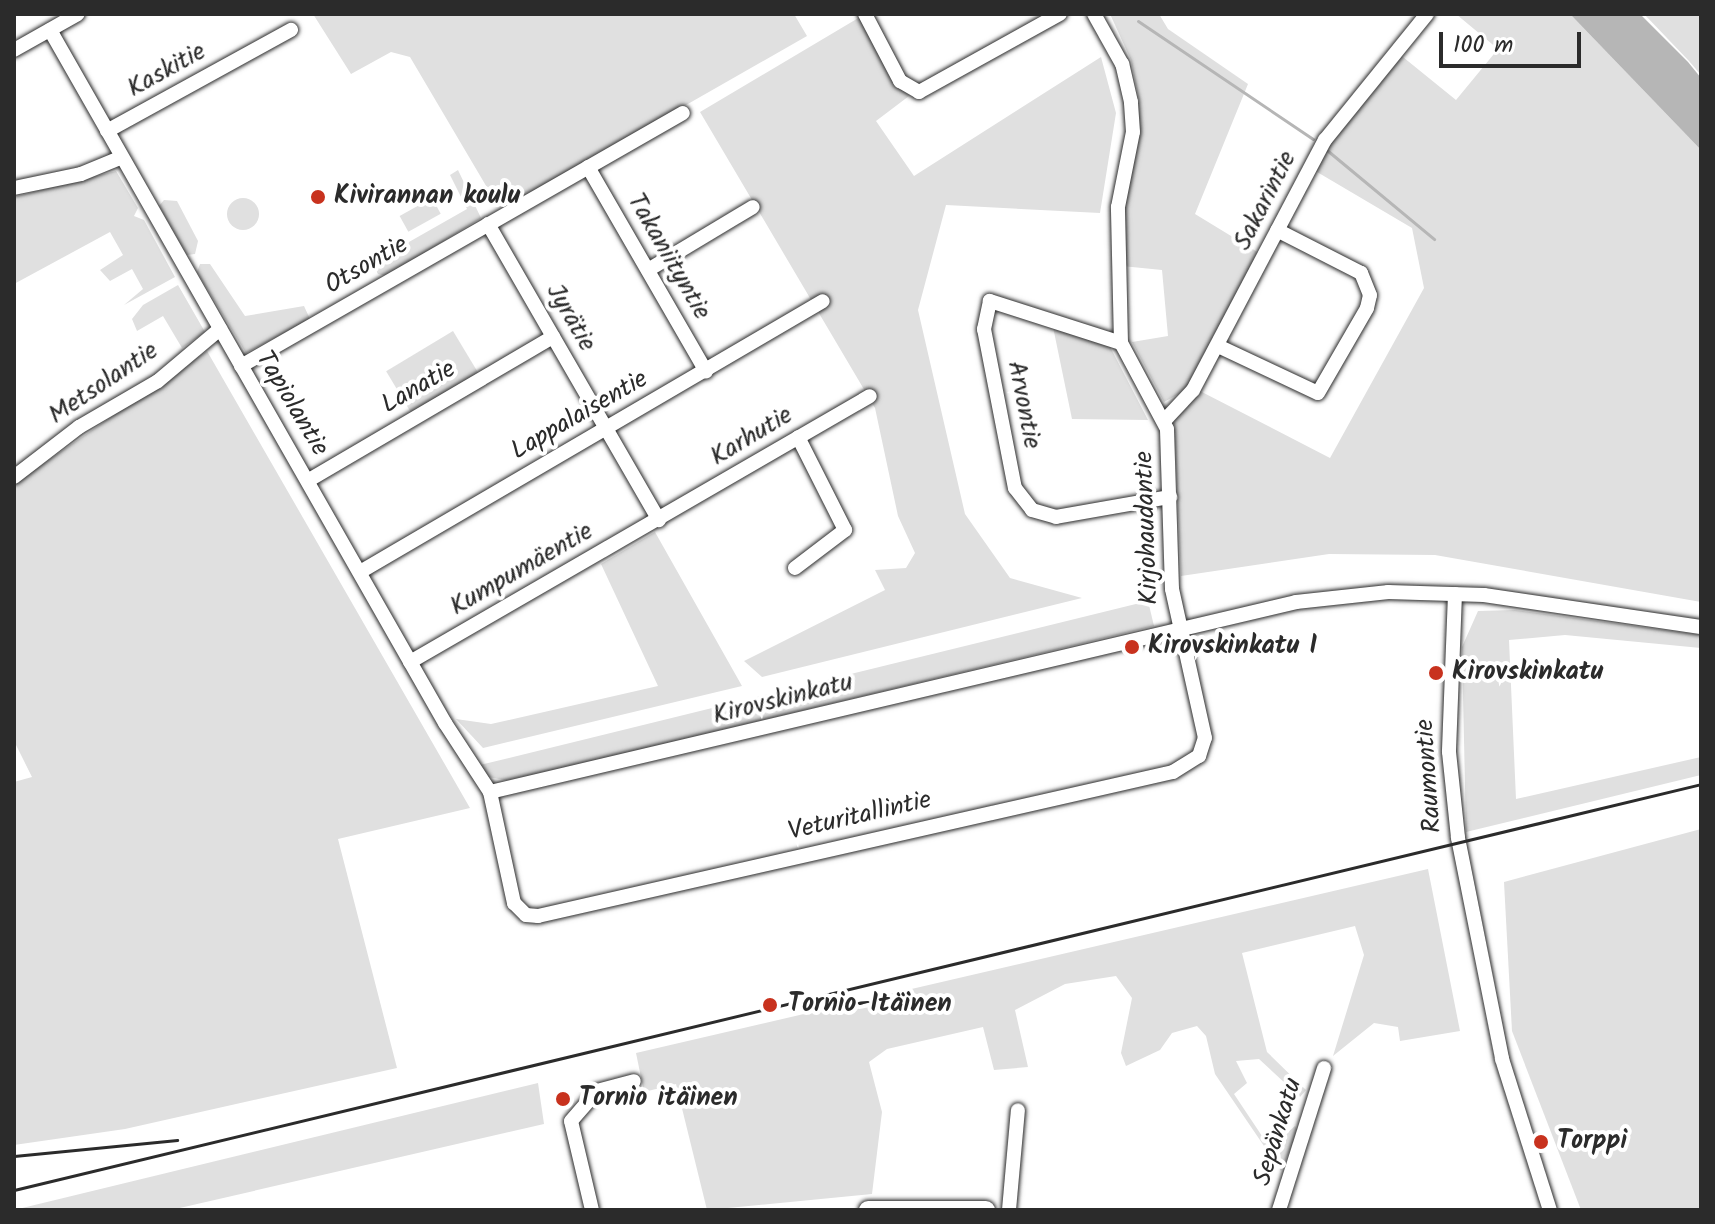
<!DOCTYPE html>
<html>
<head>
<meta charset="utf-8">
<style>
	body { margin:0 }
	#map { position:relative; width:1715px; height:1224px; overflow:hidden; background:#fff; font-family:Kalam,sans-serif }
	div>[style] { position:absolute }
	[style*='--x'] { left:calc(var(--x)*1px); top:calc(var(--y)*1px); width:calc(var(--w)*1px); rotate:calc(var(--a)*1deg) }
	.green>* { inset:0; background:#e0e0e0; transform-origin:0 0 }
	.round { border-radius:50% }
	.water>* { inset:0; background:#b6b6b6 }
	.stream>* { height:3px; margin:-1.5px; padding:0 1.5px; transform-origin:1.5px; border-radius:1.5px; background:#b6b6b6 }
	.roads { filter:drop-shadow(0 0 2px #2b2b2b) drop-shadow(0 0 2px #2b2b2b) }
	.minor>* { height:14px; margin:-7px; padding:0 7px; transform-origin:7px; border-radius:7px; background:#fff }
	.major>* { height:18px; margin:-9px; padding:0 9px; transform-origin:9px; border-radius:9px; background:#fff }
	.rail>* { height:3px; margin:-1.5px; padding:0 1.5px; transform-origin:1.5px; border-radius:1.5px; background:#2b2b2b }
	.dots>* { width:22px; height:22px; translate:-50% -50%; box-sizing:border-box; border:4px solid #fff; border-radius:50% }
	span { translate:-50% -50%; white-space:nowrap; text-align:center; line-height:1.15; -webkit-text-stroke:8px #fff; paint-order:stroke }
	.street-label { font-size:26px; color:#2b2b2b }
	.poi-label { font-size:26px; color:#2b2b2b; font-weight:700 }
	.left { translate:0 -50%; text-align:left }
	.frame { position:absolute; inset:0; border:16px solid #2b2b2b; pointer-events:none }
	.scale { position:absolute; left:1439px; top:32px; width:142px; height:36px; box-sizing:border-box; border:4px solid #2b2b2b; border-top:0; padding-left:10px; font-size:24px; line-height:28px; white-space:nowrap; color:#2b2b2b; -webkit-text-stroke:6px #fff; paint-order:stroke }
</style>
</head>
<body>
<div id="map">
	<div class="green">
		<i style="clip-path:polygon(313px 14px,794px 14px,807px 36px,525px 197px,517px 188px,495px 201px,410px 57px,391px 52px,351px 74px)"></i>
		<i style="clip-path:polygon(1110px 14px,1159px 14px,1168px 29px,1248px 84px,1195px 214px,1259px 253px,1186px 390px,1164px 402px,1132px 342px,1168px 336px,1162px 270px,1122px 266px,1123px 208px,1139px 100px,1131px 60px)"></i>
		<i style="clip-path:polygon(1456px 14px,1570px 14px,1701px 150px,1701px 602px,1435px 555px,1329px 554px,1181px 576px,1174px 419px,1198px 390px,1330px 458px,1424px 288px,1412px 228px,1312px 169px,1398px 53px,1456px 100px,1498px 49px)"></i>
		<i style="clip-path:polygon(1644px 14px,1701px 14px,1701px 75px,1689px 61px)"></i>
		<i style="clip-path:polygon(860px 17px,913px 93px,876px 121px,914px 176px,1101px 57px,1116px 113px,1100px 213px,946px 205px,918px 310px,965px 514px,1010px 578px,1082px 598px,762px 677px,744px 661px,885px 590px,875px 570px,906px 568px,915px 553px,898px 516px,875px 408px,700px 112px)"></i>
		<i style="clip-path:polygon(458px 170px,481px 218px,387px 276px,378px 274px,372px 263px,467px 209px,450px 175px)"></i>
		<i style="clip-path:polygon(116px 171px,138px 208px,134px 216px,144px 220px,175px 277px,124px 305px,143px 289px,132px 269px,110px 281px,100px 270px,123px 255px,110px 232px,14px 284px,14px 197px)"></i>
		<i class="round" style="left:227px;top:198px;width:32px;height:32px"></i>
		<i style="left:432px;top:198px;width:18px;height:37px;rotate:61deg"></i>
		<i style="clip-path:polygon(164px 200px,177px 201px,198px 241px,195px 254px,187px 255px,159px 206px)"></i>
		<i style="clip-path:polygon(200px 264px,210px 264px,245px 316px,304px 306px,310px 319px,246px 353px,197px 272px)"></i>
		<i style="clip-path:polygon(178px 285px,205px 332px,182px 348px,163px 316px,137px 331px,132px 319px,143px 305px)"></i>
		<i style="clip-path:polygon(1052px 322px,1107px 341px,1148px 420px,1072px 419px)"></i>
		<i style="left:453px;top:331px;width:50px;height:78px;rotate:59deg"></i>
		<i style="clip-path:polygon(207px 351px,470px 808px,338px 839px,397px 1068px,125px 1129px,14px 1145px,14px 782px,32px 777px,14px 741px,14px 484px)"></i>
		<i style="clip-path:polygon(655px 532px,742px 686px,483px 748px,456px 719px,491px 724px,658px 686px,601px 564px)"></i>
		<i style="clip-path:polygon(1148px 601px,1154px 626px,510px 781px,488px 777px,480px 765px)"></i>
		<i style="clip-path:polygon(1515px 610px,1701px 635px,1701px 648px,1565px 635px,1509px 640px,1516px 799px,1701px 757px,1701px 775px,1466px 832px,1462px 647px,1478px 611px)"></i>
		<i style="clip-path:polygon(1701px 829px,1701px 1210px,1581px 1210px,1512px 1031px,1504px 882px)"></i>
		<i style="clip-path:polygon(1428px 869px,1460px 1031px,1400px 1041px,1398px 1027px,1374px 1023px,1333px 1056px,1364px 955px,1355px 926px,1242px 953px,1267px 1052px,1306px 1090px,1300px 1097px,1259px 1059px,1236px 1061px,1247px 1083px,1234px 1094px,1270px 1148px,1295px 1126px,1298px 1131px,1281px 1171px,1215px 1074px,1206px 1036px,1197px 1026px,1172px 1033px,1160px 1050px,1126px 1066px,1121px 1053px,1132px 998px,1116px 976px,1065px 984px,1015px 1010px,1028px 1067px,994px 1070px,983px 1027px,887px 1049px,869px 1062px,882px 1112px,872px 1194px,707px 1210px,676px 1084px,644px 1092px,636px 1053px)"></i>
		<i style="clip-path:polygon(538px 1083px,544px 1124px,171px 1210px,14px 1210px)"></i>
	</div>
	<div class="water">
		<i style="clip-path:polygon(1570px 14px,1640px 14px,1688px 62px,1701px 78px,1701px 150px)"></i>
	</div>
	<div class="stream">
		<i style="--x:1138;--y:21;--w:211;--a:34"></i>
		<i style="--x:1328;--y:151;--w:138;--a:39.7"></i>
	</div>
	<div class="roads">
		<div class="minor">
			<i style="--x:865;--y:14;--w:76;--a:62.4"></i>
			<i style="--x:900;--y:81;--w:22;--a:30"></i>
			<i style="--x:919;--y:92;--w:161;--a:-29"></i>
			<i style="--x:50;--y:30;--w:798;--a:60.32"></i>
			<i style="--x:445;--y:723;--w:82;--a:56.9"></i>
			<i style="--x:490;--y:792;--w:828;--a:-13.26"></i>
			<i style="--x:1296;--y:602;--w:93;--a:-6.2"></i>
			<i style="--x:1388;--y:592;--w:96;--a:1.8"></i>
			<i style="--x:1484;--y:595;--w:219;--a:8.4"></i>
			<i style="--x:14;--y:50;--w:73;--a:-29.4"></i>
			<i style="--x:107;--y:131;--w:210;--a:-28.8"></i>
			<i style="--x:588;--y:167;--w:236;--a:60"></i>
			<i style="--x:14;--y:188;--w:68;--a:-11.8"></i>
			<i style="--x:81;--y:174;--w:44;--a:-22.5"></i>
			<i style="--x:488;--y:224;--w:342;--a:60"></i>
			<i style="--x:648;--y:270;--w:122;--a:-31"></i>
			<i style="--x:1121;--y:343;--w:138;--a:-162.2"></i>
			<i style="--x:990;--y:301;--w:29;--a:102"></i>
			<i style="--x:984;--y:329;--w:162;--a:79"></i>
			<i style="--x:1015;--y:488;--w:28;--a:52"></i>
			<i style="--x:1032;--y:510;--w:25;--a:16"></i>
			<i style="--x:1056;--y:517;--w:116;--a:-10"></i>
			<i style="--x:1218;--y:346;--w:110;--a:25.2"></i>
			<i style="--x:1318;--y:393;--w:98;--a:-60"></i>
			<i style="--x:1367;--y:308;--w:13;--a:-77"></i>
			<i style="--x:1370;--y:295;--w:24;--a:-112"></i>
			<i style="--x:1361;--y:273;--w:94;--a:-152.9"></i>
			<i style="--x:241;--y:366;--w:509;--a:-29.79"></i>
			<i style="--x:1164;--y:421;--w:42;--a:-46.9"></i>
			<i style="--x:1193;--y:390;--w:283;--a:-62.2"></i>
			<i style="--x:1325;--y:140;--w:162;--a:-51"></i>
			<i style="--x:14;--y:477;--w:82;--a:-37.6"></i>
			<i style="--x:79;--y:427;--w:91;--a:-30.2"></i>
			<i style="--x:158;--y:381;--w:81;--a:-40"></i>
			<i style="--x:309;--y:480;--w:283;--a:-30.4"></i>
			<i style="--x:795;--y:568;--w:63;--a:-37.2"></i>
			<i style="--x:845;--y:530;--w:104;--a:-116.8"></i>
			<i style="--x:360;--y:572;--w:536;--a:-30.34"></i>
			<i style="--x:1455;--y:594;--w:158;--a:92.2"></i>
			<i style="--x:1449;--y:752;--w:86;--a:84"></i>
			<i style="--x:1458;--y:838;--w:225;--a:78.7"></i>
			<i style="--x:1502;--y:1059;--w:158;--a:72.4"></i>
			<i style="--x:410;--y:662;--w:531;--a:-30.04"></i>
			<i style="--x:490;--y:792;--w:114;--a:77.8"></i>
			<i style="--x:514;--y:903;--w:17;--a:45"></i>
			<i style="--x:526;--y:915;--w:12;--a:5"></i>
			<i style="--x:538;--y:916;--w:651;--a:-12.78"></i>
			<i style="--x:1173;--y:772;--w:31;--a:-32"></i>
			<i style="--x:1199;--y:756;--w:19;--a:-72"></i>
			<i style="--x:1205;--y:738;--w:153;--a:-102.5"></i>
			<i style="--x:1172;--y:589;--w:160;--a:-91.8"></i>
			<i style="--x:1167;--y:429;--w:98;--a:-118.1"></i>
			<i style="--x:1121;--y:343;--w:136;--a:-91.3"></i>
			<i style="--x:1118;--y:207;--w:76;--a:-78.7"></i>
			<i style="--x:1133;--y:132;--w:30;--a:-94"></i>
			<i style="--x:1131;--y:102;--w:39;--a:-103"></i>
			<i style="--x:1122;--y:64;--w:57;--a:-119.2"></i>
			<i style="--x:592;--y:1210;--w:91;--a:-103.3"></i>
			<i style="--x:571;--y:1121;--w:40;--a:-49"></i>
			<i style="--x:597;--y:1091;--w:38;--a:-15"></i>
			<i style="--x:1009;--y:1210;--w:100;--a:-84.9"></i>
			<i style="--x:1279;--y:1210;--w:149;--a:-72.4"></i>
		</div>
		<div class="major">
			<i style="--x:868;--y:1210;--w:118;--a:0"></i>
		</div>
	</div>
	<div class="rail">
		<i style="--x:14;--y:1156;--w:164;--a:-5.6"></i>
		<i style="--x:14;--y:1190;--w:1735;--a:-13.53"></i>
	</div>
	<div class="dots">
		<i style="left:318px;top:197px;background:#c8321e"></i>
		<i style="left:1132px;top:647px;background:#c8321e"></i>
		<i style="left:1436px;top:673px;background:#c8321e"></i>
		<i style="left:770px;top:1005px;background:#c8321e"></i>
		<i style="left:563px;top:1099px;background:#c8321e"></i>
		<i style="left:1541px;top:1142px;background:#c8321e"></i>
	</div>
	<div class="street-label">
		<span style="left:167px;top:71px;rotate:-29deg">Kaskitie</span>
		<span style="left:1266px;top:201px;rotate:-63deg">Sakarintie</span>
		<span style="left:668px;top:257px;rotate:60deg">Takaniityntie</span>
		<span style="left:367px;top:266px;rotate:-30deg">Otsontie</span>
		<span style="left:570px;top:318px;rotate:60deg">Jyrätie</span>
		<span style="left:104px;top:384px;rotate:-34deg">Metsolantie</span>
		<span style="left:419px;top:388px;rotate:-30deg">Lanatie</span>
		<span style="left:291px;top:404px;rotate:59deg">Tapiolantie</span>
		<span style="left:1023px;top:405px;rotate:79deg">Arvontie</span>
		<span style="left:580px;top:416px;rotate:-30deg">Lappalaisentie</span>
		<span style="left:752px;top:437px;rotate:-31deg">Karhutie</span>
		<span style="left:1148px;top:528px;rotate:-92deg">Kirjohaudantie</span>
		<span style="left:522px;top:570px;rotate:-30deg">Kumpumäentie</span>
		<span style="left:783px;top:700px;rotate:-14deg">Kirovskinkatu</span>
		<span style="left:1430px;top:776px;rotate:-94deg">Raumontie</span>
		<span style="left:860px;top:817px;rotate:-13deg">Veturitallintie</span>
		<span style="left:1279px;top:1132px;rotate:-73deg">Sepänkatu</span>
	</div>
	<div class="poi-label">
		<span class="left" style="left:334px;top:197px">Kivirannan koulu</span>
		<span class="left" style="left:1148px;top:647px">Kirovskinkatu I</span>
		<span class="left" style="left:1452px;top:673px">Kirovskinkatu</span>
		<span class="left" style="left:788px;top:1005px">Tornio-Itäinen</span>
		<span class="left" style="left:579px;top:1099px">Tornio itäinen</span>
		<span class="left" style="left:1557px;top:1142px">Torppi</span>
	</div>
	<div class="frame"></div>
	<div class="scale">100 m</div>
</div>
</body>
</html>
